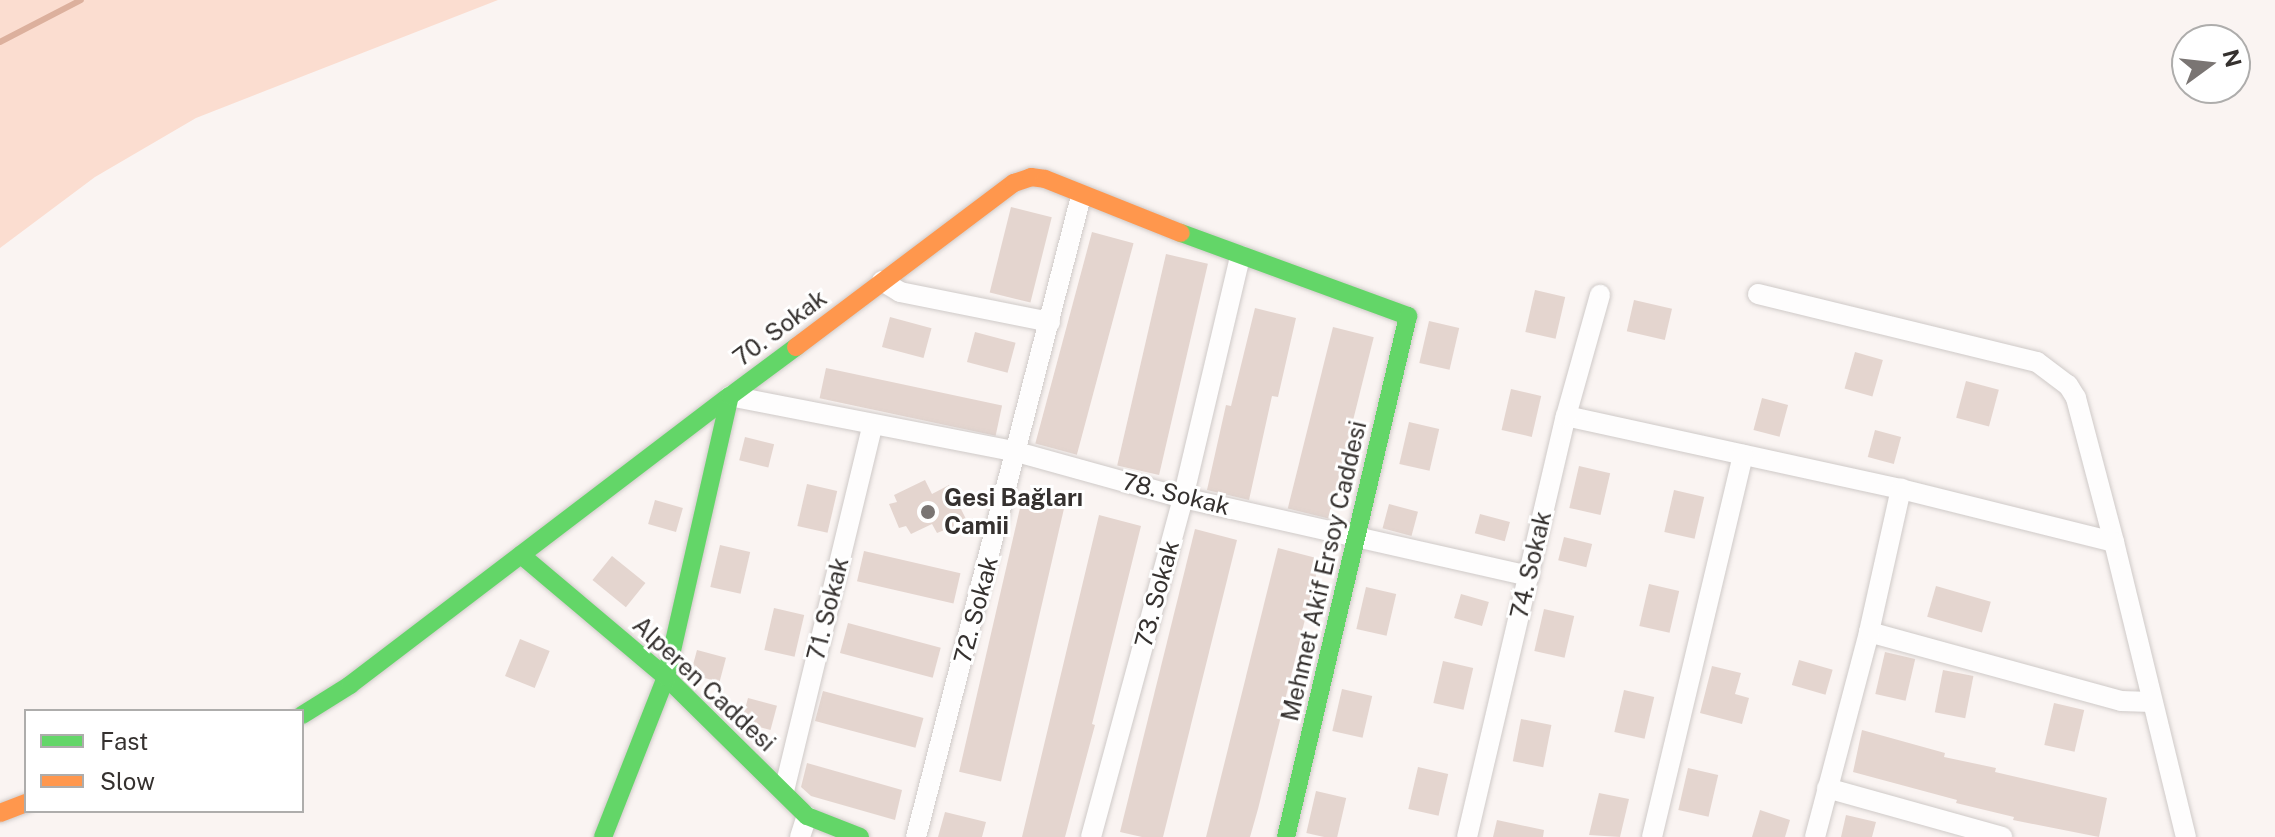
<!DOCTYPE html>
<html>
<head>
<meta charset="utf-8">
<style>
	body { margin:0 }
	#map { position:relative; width:2275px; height:837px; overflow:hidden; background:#faf4f2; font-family:"Public Sans",sans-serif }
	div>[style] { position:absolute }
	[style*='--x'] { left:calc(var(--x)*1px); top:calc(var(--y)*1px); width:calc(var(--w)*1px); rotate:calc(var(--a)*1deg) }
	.green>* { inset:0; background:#fbddd0 }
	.stream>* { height:6px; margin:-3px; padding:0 3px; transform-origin:3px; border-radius:3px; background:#dcb09d }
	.building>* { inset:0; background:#e4d5cf; transform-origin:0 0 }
	.roads { filter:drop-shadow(0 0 2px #cfcac8) drop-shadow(0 0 2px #cfcac8) }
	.street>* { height:20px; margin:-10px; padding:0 10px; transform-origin:10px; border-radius:10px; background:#fefdfd }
	.fast>* { height:18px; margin:-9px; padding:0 9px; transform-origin:9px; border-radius:9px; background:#63d668 }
	.slow>* { height:18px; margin:-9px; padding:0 9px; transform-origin:9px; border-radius:9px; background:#ff974d }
	.dots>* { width:22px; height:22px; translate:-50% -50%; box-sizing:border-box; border:4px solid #fff; border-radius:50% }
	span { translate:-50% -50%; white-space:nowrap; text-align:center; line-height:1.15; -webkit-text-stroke:6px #fff; paint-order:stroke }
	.street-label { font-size:24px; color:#35312f }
	.poi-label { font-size:24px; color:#35312f; font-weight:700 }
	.left { translate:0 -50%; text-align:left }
	.legend { position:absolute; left:24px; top:709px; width:280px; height:104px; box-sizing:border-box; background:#fff; border:2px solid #aeadac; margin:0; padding:10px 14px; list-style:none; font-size:24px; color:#35312f }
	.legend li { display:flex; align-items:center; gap:16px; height:40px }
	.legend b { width:40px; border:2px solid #aeadac }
	.north { position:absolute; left:2171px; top:24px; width:80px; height:80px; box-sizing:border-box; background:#fff; border:2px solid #aeadac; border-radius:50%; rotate:75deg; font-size:22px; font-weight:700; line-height:32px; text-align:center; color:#35312f }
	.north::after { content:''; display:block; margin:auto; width:28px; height:36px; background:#7a7573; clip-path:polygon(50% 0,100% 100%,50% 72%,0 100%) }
</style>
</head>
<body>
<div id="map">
	<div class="green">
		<i style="clip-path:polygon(0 0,498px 0,196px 118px,95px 177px,0 248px)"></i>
	</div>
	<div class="stream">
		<i style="--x:0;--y:42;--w:91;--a:-27.4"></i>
	</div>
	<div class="building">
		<i style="left:1011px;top:207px;width:42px;height:88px;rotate:14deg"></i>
		<i style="left:1092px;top:232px;width:43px;height:219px;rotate:15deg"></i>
		<i style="left:1166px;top:254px;width:43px;height:217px;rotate:13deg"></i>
		<i style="left:1535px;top:290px;width:31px;height:43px;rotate:13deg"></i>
		<i style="left:1634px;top:300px;width:39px;height:32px;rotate:13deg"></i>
		<i style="clip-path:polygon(1255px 308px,1296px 318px,1278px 397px,1272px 396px,1249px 500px,1207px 490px,1226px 405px,1231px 406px)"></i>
		<i style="left:890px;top:317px;width:43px;height:31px;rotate:15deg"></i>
		<i style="left:1429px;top:321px;width:31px;height:43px;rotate:13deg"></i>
		<i style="left:1333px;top:327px;width:42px;height:187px;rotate:14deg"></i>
		<i style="left:975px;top:332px;width:42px;height:31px;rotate:15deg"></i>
		<i style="left:1855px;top:352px;width:29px;height:38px;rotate:16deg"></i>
		<i style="left:826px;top:368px;width:180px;height:31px;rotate:12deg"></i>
		<i style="left:1966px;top:381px;width:34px;height:38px;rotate:15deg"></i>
		<i style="left:1511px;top:389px;width:31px;height:42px;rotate:13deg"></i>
		<i style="left:1762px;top:398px;width:27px;height:33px;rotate:15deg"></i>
		<i style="left:1409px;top:422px;width:31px;height:43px;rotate:13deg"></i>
		<i style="left:1875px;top:430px;width:27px;height:28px;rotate:15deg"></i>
		<i style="left:745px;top:437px;width:30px;height:24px;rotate:14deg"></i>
		<i style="left:1579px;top:466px;width:32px;height:43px;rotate:13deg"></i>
		<i style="clip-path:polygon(925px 480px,932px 494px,949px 485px,967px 521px,937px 533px,932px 524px,911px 534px,906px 526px,899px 528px,889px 504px,897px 502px,894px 495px)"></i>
		<i style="left:807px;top:484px;width:31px;height:43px;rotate:13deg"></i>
		<i style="left:1674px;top:490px;width:31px;height:43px;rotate:13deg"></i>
		<i style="left:1023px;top:495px;width:43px;height:284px;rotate:13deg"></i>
		<i style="left:655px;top:500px;width:29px;height:25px;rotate:16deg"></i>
		<i style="left:1389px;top:504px;width:30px;height:25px;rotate:15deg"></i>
		<i style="left:1480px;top:514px;width:31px;height:20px;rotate:15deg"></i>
		<i style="clip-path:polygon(1099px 515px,1141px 526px,1092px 724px,1095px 725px,1065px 837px,1022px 837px)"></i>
		<i style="clip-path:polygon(1195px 529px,1237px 540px,1163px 837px,1142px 837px,1120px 832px)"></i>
		<i style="left:1564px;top:537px;width:29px;height:24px;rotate:14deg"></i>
		<i style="left:720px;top:545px;width:31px;height:43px;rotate:13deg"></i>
		<i style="clip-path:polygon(1278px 548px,1320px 559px,1258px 809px,1250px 837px,1206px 837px)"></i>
		<i style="left:864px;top:551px;width:99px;height:31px;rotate:13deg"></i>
		<i style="left:612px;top:556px;width:43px;height:31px;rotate:39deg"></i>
		<i style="left:1649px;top:584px;width:31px;height:43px;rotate:13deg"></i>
		<i style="left:1936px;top:586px;width:57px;height:32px;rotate:16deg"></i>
		<i style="left:1366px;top:587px;width:31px;height:43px;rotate:13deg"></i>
		<i style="left:1461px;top:594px;width:29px;height:25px;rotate:16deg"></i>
		<i style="left:774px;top:608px;width:31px;height:43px;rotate:13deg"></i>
		<i style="left:1544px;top:609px;width:31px;height:43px;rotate:13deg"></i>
		<i style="left:848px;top:623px;width:96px;height:31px;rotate:15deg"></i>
		<i style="left:520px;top:639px;width:32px;height:40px;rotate:22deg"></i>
		<i style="left:697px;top:650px;width:30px;height:25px;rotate:15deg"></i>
		<i style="left:1885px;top:652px;width:31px;height:43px;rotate:13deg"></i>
		<i style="left:1799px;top:660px;width:35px;height:26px;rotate:16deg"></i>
		<i style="left:1443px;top:661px;width:31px;height:43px;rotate:13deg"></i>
		<i style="clip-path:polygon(1712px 666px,1741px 673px,1735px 694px,1749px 698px,1742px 724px,1700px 713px)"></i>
		<i style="left:1943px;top:670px;width:31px;height:43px;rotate:11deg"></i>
		<i style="left:1342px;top:689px;width:31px;height:43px;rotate:13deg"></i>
		<i style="left:1624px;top:690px;width:31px;height:43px;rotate:13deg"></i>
		<i style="left:823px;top:691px;width:104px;height:31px;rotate:15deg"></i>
		<i style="left:748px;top:698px;width:30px;height:25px;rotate:15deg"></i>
		<i style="left:2054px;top:703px;width:31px;height:43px;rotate:13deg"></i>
		<i style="left:1521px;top:719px;width:31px;height:43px;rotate:11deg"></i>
		<i style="clip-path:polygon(1862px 730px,1945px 753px,1944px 757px,1996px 768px,1995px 772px,2107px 798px,2099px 837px,2013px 820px,2014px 817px,1956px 803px,1957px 800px,1853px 772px)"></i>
		<i style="clip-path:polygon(807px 763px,902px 790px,895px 820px,811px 796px,801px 787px)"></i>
		<i style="left:1418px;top:767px;width:31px;height:43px;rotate:13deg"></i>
		<i style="left:1688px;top:768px;width:31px;height:43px;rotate:13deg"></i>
		<i style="left:1316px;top:791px;width:31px;height:43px;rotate:13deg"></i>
		<i style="clip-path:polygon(1599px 793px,1629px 799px,1620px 837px,1589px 835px)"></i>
		<i style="clip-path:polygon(1760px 810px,1790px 820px,1785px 837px,1752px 837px)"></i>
		<i style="clip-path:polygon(945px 812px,986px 822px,982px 837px,938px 837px)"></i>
		<i style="clip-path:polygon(1846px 815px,1876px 822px,1872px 837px,1841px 837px)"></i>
		<i style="clip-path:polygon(1497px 820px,1544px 830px,1543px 837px,1493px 837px)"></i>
	</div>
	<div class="roads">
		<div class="street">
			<i style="--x:882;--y:281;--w:21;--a:31"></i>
			<i style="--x:900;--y:292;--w:153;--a:11.3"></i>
			<i style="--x:1758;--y:294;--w:287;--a:13.7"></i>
			<i style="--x:2037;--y:362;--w:39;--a:37"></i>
			<i style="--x:2068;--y:385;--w:15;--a:58"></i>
			<i style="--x:2076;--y:398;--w:149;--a:75.2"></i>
			<i style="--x:2114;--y:542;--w:304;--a:76.3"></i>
			<i style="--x:730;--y:396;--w:292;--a:11"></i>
			<i style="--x:1017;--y:452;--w:172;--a:15.5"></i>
			<i style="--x:1183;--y:498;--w:355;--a:12.7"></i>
			<i style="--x:1566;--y:416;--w:343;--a:12.3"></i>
			<i style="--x:1901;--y:489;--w:219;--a:14"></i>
			<i style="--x:1869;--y:632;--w:261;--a:15.3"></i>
			<i style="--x:2121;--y:701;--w:30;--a:2"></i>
			<i style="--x:1827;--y:788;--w:182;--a:15.6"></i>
			<i style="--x:784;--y:791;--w:374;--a:-76.4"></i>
			<i style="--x:800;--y:837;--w:22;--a:-72"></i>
			<i style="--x:916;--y:837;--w:662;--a:-75.56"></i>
			<i style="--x:1091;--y:837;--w:351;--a:-74.8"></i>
			<i style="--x:1183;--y:498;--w:249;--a:-76.7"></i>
			<i style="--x:1467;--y:837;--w:432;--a:-76.8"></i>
			<i style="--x:1566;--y:416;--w:126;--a:-74.3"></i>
			<i style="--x:1652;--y:837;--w:393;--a:-76.6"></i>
			<i style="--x:1815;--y:837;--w:212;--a:-75.2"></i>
			<i style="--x:1869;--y:632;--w:147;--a:-77.4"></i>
		</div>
		<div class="fast">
			<i style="--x:1181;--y:233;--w:242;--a:20.1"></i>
			<i style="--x:1408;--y:316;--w:535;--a:103.18"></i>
			<i style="--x:521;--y:555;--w:189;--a:40.1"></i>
			<i style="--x:666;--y:677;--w:198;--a:44.6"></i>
			<i style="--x:807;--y:816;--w:57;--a:21.6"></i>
			<i style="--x:302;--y:715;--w:57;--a:-32"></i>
			<i style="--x:350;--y:685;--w:477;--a:-37.3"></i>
			<i style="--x:603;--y:837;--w:172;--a:-68.5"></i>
			<i style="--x:666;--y:677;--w:288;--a:-77.2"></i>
			<i style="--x:730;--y:396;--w:82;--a:-36.6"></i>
		</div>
		<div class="slow">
			<i style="--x:796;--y:347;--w:273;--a:-37"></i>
			<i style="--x:1014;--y:183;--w:18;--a:-19"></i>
			<i style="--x:1031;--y:177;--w:14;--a:8"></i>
			<i style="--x:1045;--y:179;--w:146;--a:21.7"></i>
			<i style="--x:0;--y:813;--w:28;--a:-21"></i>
		</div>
	</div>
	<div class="dots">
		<i style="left:928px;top:512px;background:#7a7573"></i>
	</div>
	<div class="street-label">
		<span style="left:780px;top:328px;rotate:-37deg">70. Sokak</span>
		<span style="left:1176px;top:494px;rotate:14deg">78. Sokak</span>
		<span style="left:1531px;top:565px;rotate:-77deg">74. Sokak</span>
		<span style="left:1324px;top:571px;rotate:-77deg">Mehmet Akif Ersoy Caddesi</span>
		<span style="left:1157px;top:594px;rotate:-75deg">73. Sokak</span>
		<span style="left:828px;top:609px;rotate:-76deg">71. Sokak</span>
		<span style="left:976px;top:610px;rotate:-75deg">72. Sokak</span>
		<span style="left:704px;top:684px;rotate:43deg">Alperen Caddesi</span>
	</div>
	<div class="poi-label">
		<span class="left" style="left:944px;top:512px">Gesi Bağları<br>Camii</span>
	</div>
	<ul class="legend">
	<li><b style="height:10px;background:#63d668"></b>Fast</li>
	<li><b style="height:10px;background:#ff974d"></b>Slow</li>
	</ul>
	<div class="north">N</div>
</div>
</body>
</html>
